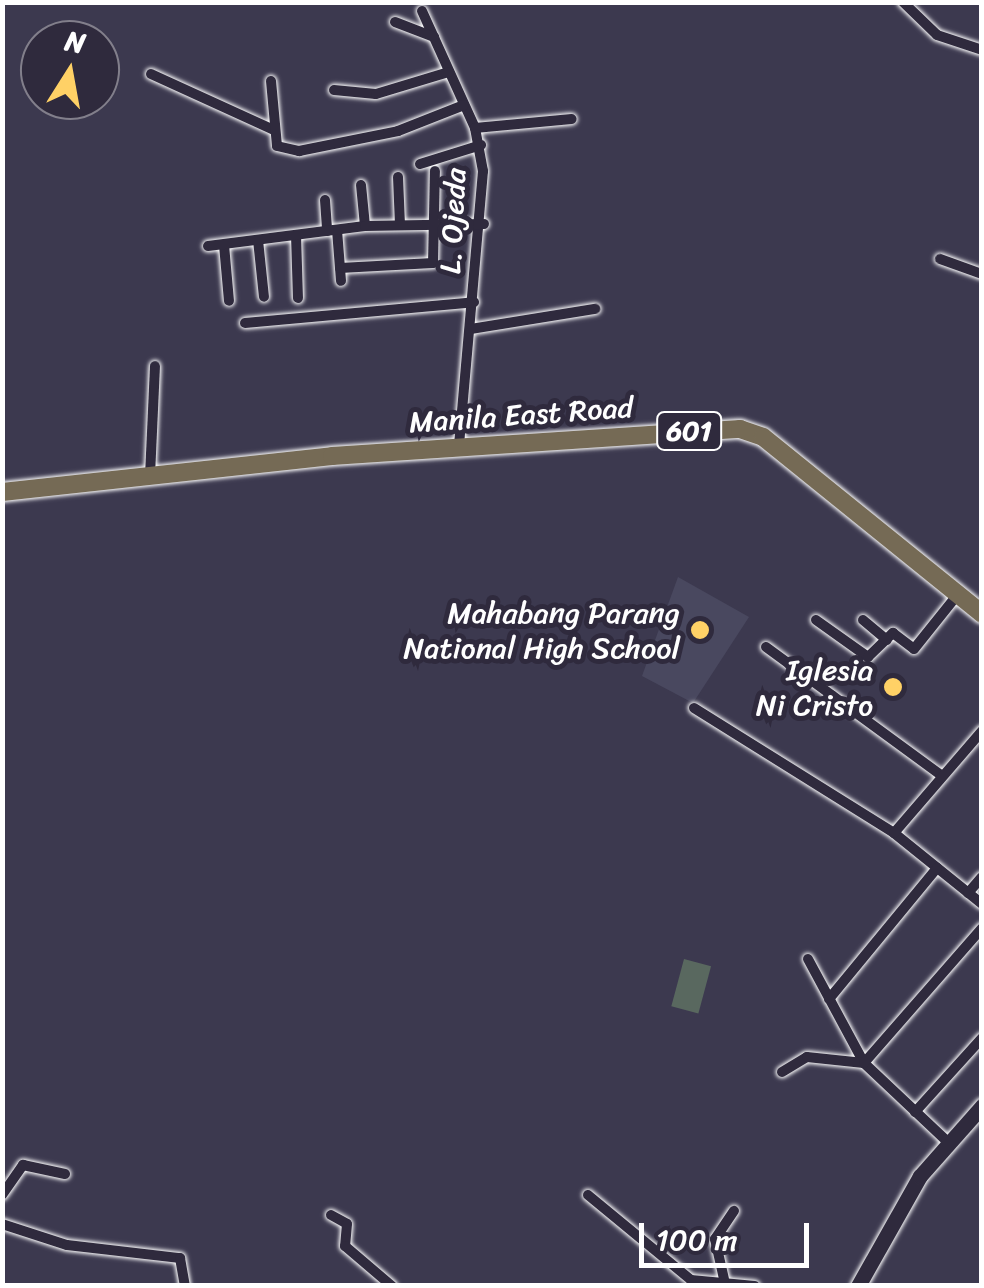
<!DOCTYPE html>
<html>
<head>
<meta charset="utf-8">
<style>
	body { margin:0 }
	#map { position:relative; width:984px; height:1288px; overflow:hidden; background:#3c394f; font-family:Sriracha,sans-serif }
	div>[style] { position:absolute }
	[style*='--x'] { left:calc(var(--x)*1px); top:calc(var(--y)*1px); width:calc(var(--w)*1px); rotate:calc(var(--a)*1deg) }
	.built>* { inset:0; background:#49485f }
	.green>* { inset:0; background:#59685f; transform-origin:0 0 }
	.roads { filter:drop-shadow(0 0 2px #fff) drop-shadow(0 0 2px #fff) }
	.street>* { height:10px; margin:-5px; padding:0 5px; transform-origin:5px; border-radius:5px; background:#2f2a3d }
	.secondary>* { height:15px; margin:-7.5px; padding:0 7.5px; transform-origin:7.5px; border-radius:7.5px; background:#2f2a3d }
	.primary>* { height:18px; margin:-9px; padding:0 9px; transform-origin:9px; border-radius:9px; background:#756a55 }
	.dots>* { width:28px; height:28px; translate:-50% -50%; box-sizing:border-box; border:5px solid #2f2a3d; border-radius:50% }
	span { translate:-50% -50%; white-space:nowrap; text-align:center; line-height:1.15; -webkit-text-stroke:10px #2f2a3d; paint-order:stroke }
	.shield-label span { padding:2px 8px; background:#2f2a3d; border:2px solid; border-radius:8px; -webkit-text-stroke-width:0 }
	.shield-label { font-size:28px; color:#fff; font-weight:700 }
	.street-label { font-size:30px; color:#fff }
	.poi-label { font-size:30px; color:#fff }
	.right { translate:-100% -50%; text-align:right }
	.frame { position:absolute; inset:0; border:5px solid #fff; pointer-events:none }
	.north { position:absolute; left:20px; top:20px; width:100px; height:100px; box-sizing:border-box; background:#2f2a3d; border:2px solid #827f8b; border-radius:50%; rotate:11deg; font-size:28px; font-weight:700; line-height:40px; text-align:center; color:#fff }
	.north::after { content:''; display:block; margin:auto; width:35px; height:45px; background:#ffd166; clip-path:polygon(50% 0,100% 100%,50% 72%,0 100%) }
	.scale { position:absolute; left:639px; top:1223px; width:170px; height:45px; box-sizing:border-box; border:5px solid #fff; border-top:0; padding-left:12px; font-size:30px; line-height:35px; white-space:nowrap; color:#fff; -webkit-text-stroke:8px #2f2a3d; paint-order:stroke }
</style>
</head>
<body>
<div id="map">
	<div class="built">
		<i style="clip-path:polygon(678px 577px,749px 617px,693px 703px,642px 676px)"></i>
	</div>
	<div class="green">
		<i style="left:684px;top:959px;width:28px;height:49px;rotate:15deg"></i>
	</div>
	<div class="roads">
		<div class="street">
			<i style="--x:903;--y:2;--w:47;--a:44.1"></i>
			<i style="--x:937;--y:35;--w:47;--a:18.4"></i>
			<i style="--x:422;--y:11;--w:128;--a:65.6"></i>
			<i style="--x:475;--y:128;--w:44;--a:79.5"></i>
			<i style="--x:483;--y:171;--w:276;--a:95"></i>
			<i style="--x:395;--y:22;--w:42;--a:21"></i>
			<i style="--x:151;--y:74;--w:135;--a:24.5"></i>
			<i style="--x:271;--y:81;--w:65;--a:84.7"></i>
			<i style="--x:277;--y:146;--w:23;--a:13"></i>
			<i style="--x:299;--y:151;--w:101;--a:-11.4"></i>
			<i style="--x:398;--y:131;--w:71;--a:-21.5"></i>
			<i style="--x:334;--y:90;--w:42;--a:5.4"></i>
			<i style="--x:376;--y:94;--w:76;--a:-16.8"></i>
			<i style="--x:475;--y:128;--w:97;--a:-5.3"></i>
			<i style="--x:420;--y:164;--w:64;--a:-17.3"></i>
			<i style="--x:398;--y:177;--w:47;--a:87.6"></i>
			<i style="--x:361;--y:185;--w:41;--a:84.4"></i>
			<i style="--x:325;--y:200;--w:31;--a:86"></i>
			<i style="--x:337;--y:230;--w:51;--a:85.5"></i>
			<i style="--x:296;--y:235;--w:63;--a:88.2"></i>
			<i style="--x:258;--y:240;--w:57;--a:84"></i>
			<i style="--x:224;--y:245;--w:56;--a:84.9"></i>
			<i style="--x:208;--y:246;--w:158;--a:-7.3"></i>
			<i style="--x:365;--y:226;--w:119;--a:-1"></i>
			<i style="--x:940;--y:259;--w:45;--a:19.7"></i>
			<i style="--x:340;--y:268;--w:93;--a:-3.1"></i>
			<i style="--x:433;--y:263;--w:92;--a:-88.8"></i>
			<i style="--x:245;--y:323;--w:230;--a:-5.2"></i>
			<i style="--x:471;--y:329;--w:126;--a:-9.2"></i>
			<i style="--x:150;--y:476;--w:110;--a:-87.4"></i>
			<i style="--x:816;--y:620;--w:64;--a:35.4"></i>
			<i style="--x:868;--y:657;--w:35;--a:-44"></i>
			<i style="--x:893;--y:633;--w:26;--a:37"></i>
			<i style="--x:914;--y:649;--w:70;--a:-51.3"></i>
			<i style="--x:863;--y:620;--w:31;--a:40"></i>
			<i style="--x:766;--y:647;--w:218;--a:36.2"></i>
			<i style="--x:694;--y:708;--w:236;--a:32"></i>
			<i style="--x:894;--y:833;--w:113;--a:38.9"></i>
			<i style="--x:894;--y:833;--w:135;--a:-49.2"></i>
			<i style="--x:968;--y:893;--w:21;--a:-49"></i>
			<i style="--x:808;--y:959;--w:118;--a:61.7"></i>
			<i style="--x:864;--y:1063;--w:117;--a:43.3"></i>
			<i style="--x:829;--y:999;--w:170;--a:-50.5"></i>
			<i style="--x:782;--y:1072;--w:29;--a:-31"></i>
			<i style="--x:807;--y:1057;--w:57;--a:6"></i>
			<i style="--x:864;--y:1063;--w:179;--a:-48.8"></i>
			<i style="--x:915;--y:1112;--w:100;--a:-47.8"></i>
			<i style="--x:2;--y:1195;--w:37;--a:-55"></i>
			<i style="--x:23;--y:1165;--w:43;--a:12.1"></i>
			<i style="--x:588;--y:1195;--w:134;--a:39.5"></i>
			<i style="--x:691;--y:1280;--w:64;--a:5.4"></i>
			<i style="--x:331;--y:1215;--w:18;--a:29"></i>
			<i style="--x:347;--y:1224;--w:22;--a:95"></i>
			<i style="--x:345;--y:1246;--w:62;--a:40.4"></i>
			<i style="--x:2;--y:1224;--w:68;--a:17.9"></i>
			<i style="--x:67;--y:1245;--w:114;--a:6.6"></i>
			<i style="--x:180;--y:1258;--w:28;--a:80"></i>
			<i style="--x:724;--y:1279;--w:41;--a:-102.7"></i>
			<i style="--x:715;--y:1239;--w:34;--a:-56"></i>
		</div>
		<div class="secondary">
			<i style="--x:858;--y:1286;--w:126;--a:-60.6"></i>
			<i style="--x:920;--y:1176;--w:94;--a:-48.5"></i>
		</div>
		<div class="primary">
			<i style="--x:2;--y:492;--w:332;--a:-6.2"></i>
			<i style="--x:332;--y:456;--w:409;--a:-3.8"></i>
			<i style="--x:740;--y:429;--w:24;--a:19"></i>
			<i style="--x:763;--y:437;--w:282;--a:38.9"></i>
		</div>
	</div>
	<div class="dots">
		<i style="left:700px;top:630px;background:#ffd166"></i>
		<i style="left:893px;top:687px;background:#ffd166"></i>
	</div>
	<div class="shield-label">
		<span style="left:689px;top:431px">601</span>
	</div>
	<div class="street-label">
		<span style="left:453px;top:221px;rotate:-87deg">L. Ojeda</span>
		<span style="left:521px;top:415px;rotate:-4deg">Manila East Road</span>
	</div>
	<div class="poi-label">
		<span class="right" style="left:680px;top:630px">Mahabang Parang<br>National High School</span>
		<span class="right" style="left:873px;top:687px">Iglesia<br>Ni Cristo</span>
	</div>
	<div class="frame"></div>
	<div class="north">N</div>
	<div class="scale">100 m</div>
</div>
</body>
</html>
